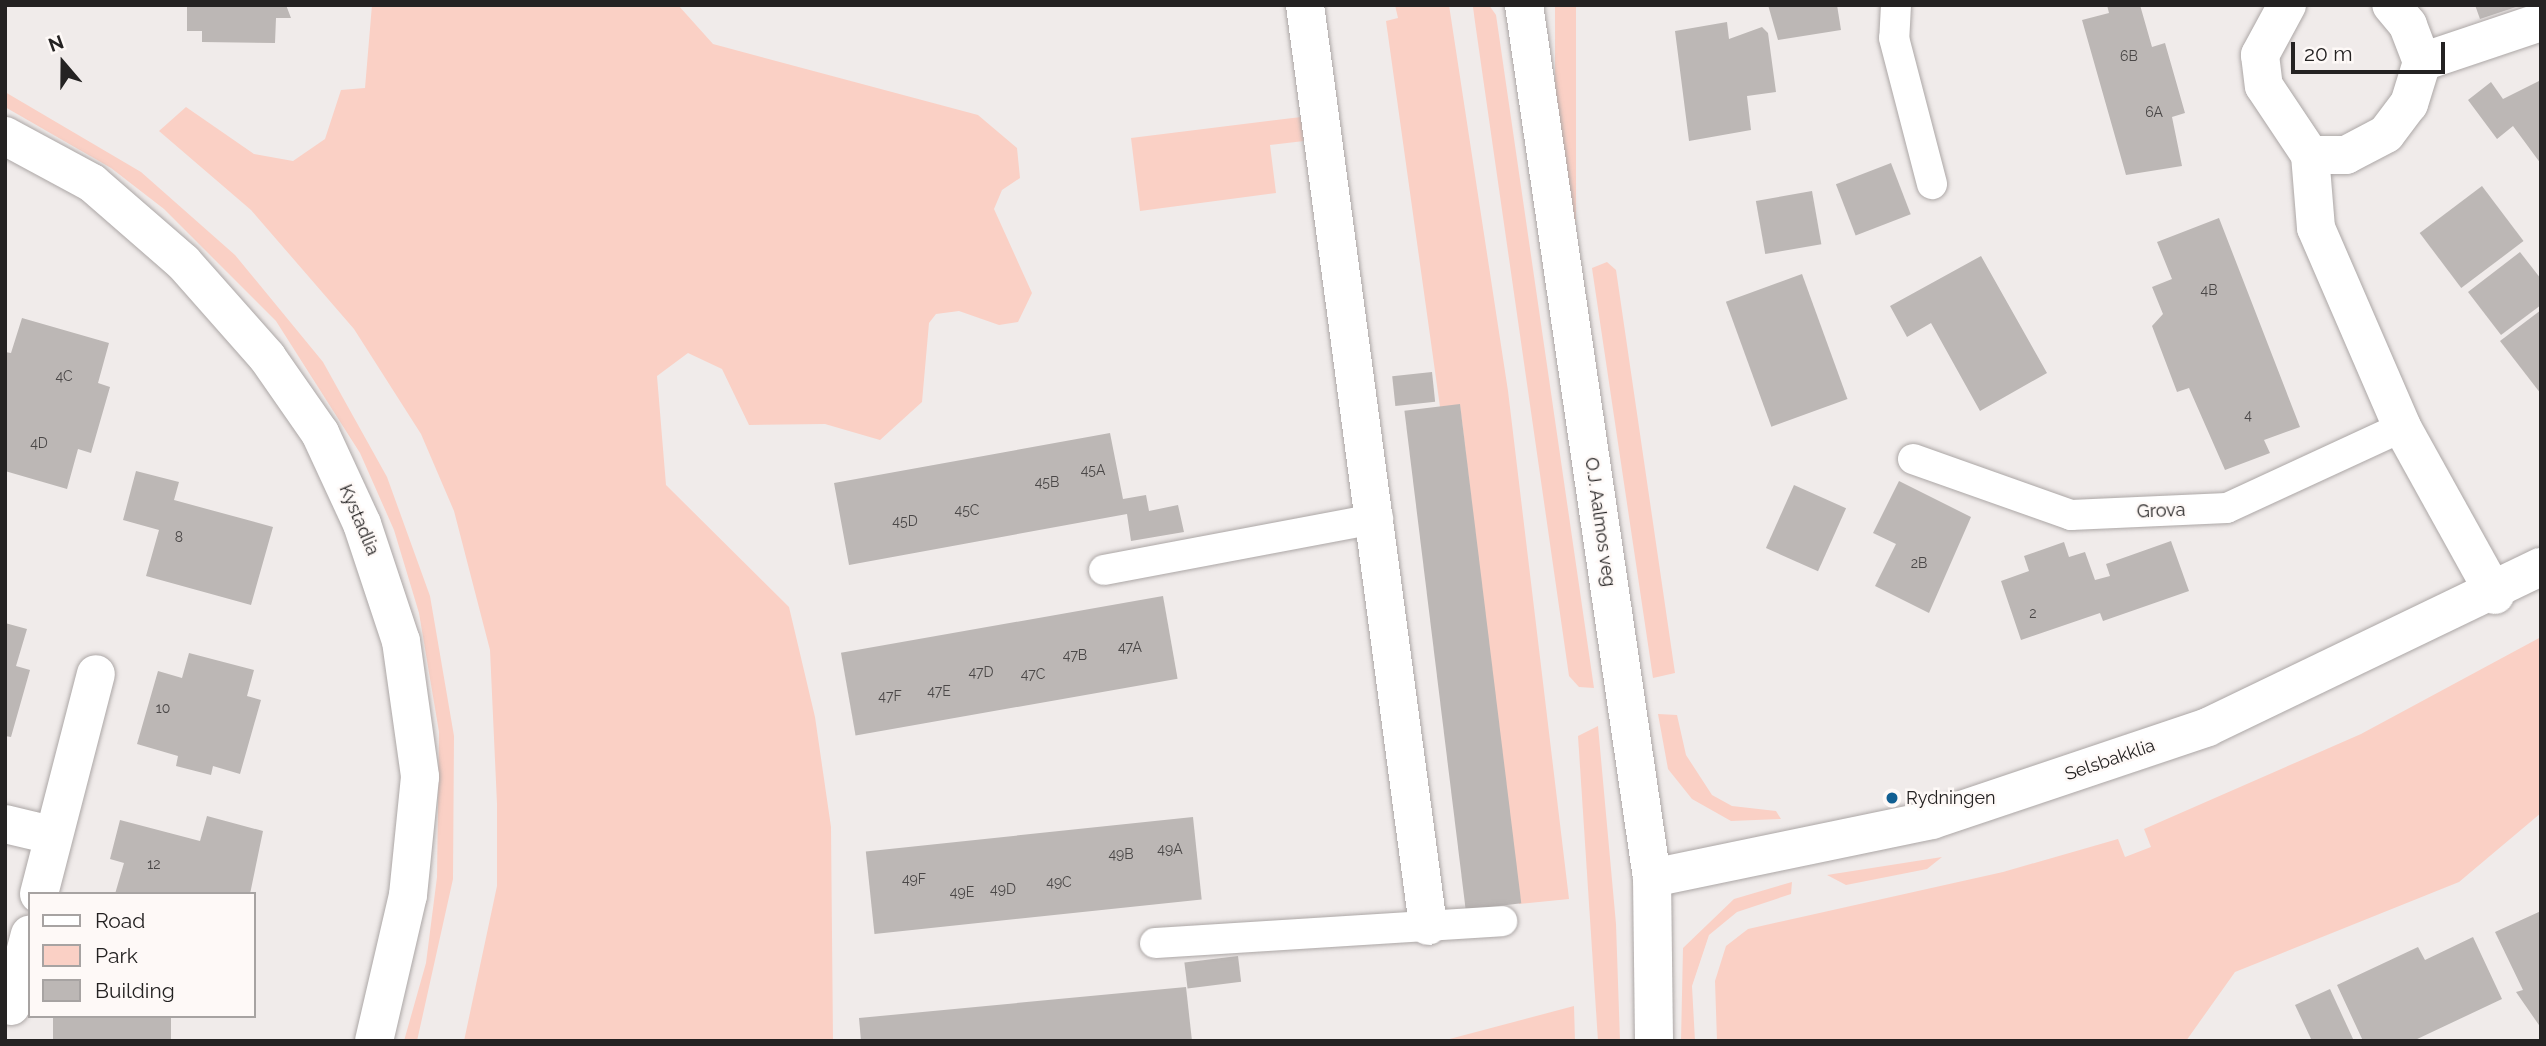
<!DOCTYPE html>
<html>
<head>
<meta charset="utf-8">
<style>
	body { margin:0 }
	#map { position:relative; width:2546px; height:1046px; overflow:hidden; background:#f0ebea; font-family:Raleway,sans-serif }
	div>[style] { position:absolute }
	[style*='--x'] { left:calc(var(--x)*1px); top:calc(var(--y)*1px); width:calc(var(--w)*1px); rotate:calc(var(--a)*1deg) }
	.green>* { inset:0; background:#fad0c5; transform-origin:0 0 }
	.building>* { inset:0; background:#bcb7b5; transform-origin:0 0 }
	.roads { filter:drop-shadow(0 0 2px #aca7a6) drop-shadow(0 0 2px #aca7a6) }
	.service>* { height:30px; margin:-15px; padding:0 15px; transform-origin:15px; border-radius:15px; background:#fff }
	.minor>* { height:38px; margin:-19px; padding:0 19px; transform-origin:19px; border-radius:19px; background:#fff }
	.tertiary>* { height:38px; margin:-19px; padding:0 19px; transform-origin:19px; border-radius:19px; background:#fff }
	.dots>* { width:19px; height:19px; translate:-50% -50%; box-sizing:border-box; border:4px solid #fef9f7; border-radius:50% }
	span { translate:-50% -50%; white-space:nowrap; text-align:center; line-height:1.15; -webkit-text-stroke:5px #fef9f7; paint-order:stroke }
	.number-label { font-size:14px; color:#4a4747 }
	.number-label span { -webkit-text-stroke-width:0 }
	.street-label { font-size:18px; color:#242222 }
	.poi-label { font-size:18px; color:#242222 }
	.left { translate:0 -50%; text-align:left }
	.frame { position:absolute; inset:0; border:7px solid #242222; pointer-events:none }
	.legend { position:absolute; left:28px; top:892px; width:228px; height:126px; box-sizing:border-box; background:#fef9f7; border:2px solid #a7a3a2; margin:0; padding:9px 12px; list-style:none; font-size:21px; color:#242222 }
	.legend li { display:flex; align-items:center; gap:14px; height:35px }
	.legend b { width:35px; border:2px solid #a7a3a2 }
	.north { position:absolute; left:28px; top:28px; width:70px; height:70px; -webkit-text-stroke:5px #fef9f7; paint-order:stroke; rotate:340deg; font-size:19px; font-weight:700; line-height:28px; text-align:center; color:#242222 }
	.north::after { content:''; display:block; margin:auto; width:24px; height:32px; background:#242222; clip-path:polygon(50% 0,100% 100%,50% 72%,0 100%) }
	.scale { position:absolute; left:2291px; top:42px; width:154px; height:32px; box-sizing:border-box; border:4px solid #242222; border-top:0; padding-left:9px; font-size:21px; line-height:24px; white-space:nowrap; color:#242222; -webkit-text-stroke:5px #fef9f7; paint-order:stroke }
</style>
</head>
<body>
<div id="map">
	<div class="green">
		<i style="clip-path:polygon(372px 5px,678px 5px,713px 44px,978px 115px,1017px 148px,1020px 178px,1002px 190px,994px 209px,1032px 293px,1018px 322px,999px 325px,959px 311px,936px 314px,929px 323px,922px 402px,880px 440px,825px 424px,749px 425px,722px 369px,688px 353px,657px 376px,666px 485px,789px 607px,815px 717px,831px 827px,833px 1041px,464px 1041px,497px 886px,497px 804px,490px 650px,454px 511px,421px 434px,354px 329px,251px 210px,159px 131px,186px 107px,254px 154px,293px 161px,325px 139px,341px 90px,365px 88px)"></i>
		<i style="clip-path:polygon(1395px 5px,1449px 5px,1508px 391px,1569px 899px,1519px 904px,1460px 405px,1440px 407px,1386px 21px,1398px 18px)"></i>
		<i style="clip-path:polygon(1489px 5px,1496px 15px,1594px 688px,1579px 687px,1569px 676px,1475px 22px,1473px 7px)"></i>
		<i style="left:1555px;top:5px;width:21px;height:216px"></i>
		<i style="clip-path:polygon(5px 92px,141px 172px,235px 255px,323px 362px,387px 477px,430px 596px,454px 736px,453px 879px,417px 1041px,404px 1041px,426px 963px,437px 877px,439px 732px,419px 613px,394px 530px,360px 453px,276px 321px,164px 209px,111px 168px,5px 107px)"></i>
		<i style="clip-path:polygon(1301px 117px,1304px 141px,1270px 145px,1276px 193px,1140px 211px,1131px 138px)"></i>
		<i style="clip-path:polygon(1607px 262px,1616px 270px,1675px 673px,1653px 678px,1593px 275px,1592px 268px)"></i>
		<i style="clip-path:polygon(2541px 637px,2541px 813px,2459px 882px,2235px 972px,2186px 1041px,1717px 1041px,1715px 981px,1726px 946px,1748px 929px,2003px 872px,2118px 839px,2125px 857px,2151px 847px,2144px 829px,2361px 734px)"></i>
		<i style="clip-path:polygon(1658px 714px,1677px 715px,1686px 755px,1712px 795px,1732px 806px,1776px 811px,1781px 819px,1731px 821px,1692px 799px,1668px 769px)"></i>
		<i style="clip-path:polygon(1598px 726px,1616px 924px,1620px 1041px,1598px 1041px,1578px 736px)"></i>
		<i style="clip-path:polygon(1942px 857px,1927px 869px,1846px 885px,1827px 875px)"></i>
		<i style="clip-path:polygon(1792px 882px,1791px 894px,1737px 912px,1709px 935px,1692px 986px,1695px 1041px,1681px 1041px,1683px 948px,1734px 899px)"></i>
		<i style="clip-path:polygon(1574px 1006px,1575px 1041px,1442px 1041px)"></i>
	</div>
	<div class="building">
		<i style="clip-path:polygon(187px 5px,286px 5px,291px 18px,276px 18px,275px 43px,202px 42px,202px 31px,187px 31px)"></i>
		<i style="clip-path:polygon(1768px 5px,1837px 5px,1841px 30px,1778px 40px)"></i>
		<i style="clip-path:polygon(2107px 5px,2140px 5px,2152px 47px,2165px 43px,2185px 113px,2172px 117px,2182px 166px,2126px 175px,2082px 20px,2109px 13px)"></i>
		<i style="clip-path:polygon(2475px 5px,2518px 5px,2519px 6px,2480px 19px)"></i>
		<i style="clip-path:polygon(1727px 22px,1729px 39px,1762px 27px,1768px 33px,1776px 92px,1747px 96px,1751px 130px,1689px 141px,1675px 31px)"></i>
		<i style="clip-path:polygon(2541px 80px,2541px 164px,2513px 126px,2497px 139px,2468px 100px,2491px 82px,2503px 99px)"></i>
		<i style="left:1891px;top:163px;width:55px;height:59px;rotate:69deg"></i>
		<i style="left:2482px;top:186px;width:69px;height:78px;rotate:53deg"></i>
		<i style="left:1812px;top:191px;width:54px;height:57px;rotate:80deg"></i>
		<i style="clip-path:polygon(2219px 218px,2300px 427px,2264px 440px,2270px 453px,2225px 470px,2189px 388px,2177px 392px,2152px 326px,2163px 314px,2152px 287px,2172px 279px,2157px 242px)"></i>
		<i style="clip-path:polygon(2520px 252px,2541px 279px,2541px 305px,2501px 335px,2468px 292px)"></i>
		<i style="clip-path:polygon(1981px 256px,2047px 373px,1980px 411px,1931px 323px,1907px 337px,1890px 306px)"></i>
		<i style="left:1802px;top:274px;width:133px;height:81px;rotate:70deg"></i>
		<i style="clip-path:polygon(2541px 310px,2541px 394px,2500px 341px)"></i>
		<i style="clip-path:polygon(22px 318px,109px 343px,98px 383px,110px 387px,91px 453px,78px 449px,67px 489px,5px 471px,5px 352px,11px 353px)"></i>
		<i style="left:1432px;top:372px;width:30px;height:40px;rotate:84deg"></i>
		<i style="left:1460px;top:404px;width:503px;height:56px;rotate:83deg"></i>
		<i style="clip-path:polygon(1110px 433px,1123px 499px,1146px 495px,1149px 511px,1178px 505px,1184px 532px,1131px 541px,1127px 514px,849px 565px,834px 483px)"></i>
		<i style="clip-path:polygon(136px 471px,179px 482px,174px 500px,273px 527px,251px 605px,146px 576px,159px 530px,123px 520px)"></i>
		<i style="clip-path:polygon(1899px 481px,1971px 517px,1929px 613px,1875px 586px,1896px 544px,1873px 533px)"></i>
		<i style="left:1794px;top:485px;width:57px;height:69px;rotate:24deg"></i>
		<i style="clip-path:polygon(2171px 541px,2189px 591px,2103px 621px,2100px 613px,2021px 640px,2001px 581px,2029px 571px,2024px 556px,2064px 542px,2069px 557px,2085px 552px,2095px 580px,2110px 576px,2106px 564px)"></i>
		<i style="left:1163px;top:596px;width:84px;height:327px;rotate:80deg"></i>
		<i style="clip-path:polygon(5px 623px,27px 629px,16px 666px,30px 670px,11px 737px,5px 736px)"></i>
		<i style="clip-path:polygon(189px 653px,254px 670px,247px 696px,261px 700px,240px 774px,213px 766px,211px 775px,176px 766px,178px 756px,137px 744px,158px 671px,182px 678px)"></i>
		<i style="clip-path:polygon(207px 816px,263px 831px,250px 894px,115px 894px,124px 863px,110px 859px,120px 820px,200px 841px)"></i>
		<i style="left:1193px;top:817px;width:83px;height:329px;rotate:84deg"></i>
		<i style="clip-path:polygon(2541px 911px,2541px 1028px,2516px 992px,2523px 990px,2495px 932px)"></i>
		<i style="clip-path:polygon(2473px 937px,2502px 999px,2413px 1041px,2363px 1041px,2337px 985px,2418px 947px,2425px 960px)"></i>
		<i style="left:1238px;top:956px;width:26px;height:54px;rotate:83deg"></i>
		<i style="clip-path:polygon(1186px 987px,1192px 1041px,861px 1041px,859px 1018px)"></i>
		<i style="clip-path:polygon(2330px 989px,2354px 1041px,2312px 1041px,2295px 1005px)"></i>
		<i style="left:53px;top:1016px;width:118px;height:26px"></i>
	</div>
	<div class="roads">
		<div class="service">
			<i style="--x:1896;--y:5;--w:33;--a:93"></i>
			<i style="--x:1894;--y:38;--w:151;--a:75.4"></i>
			<i style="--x:1913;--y:459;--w:168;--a:19.5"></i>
			<i style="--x:2071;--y:515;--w:156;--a:-2.6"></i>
			<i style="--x:2227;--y:508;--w:193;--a:-24.8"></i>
			<i style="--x:1104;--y:570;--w:279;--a:-10.7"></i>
			<i style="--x:1155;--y:943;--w:348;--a:-3.6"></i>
		</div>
		<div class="minor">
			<i style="--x:1305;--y:5;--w:929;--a:82.39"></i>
			<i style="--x:1524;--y:5;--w:882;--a:81.66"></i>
			<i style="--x:2287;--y:5;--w:57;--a:118.4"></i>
			<i style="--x:2260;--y:55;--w:31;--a:83"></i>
			<i style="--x:2264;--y:86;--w:83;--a:56.3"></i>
			<i style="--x:2310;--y:155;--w:73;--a:85.3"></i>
			<i style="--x:2316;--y:228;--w:217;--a:66.6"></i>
			<i style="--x:2402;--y:427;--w:192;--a:61"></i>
			<i style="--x:2422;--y:62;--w:126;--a:-18.6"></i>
			<i style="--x:2310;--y:155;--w:36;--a:0"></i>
			<i style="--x:2346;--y:155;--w:45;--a:-27.7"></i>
			<i style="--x:2386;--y:134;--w:38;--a:-53"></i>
			<i style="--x:2409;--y:104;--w:44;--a:-72.8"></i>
			<i style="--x:2422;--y:62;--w:40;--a:-111"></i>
			<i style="--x:2408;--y:25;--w:26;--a:-130"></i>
			<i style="--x:5;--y:824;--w:47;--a:13.4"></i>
			<i style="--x:39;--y:894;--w:227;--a:-75.5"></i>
			<i style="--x:11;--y:1006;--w:74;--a:-75.2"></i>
		</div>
		<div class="tertiary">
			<i style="--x:5;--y:136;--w:99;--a:28.4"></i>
			<i style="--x:92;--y:183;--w:121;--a:41"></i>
			<i style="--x:183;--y:262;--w:127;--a:48.5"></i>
			<i style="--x:267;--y:357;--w:93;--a:55.1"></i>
			<i style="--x:320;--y:433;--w:100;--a:65.2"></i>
			<i style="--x:362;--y:524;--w:123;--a:71.6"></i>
			<i style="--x:401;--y:641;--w:137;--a:82"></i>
			<i style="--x:420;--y:777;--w:119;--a:95.8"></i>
			<i style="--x:408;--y:895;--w:150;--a:103.1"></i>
			<i style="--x:1654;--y:1041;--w:163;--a:-90.7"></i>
			<i style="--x:1652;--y:878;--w:286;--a:-11.7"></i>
			<i style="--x:1932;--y:820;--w:291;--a:-18.6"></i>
			<i style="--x:2208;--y:727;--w:369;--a:-25.7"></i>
		</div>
	</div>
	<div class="dots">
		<i style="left:1892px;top:798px;background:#115f92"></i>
	</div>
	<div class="number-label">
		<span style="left:2129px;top:56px">6B</span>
		<span style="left:2154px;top:112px">6A</span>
		<span style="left:2209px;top:290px">4B</span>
		<span style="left:64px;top:376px">4C</span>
		<span style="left:2248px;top:415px">4</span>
		<span style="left:39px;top:443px">4D</span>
		<span style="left:1093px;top:470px">45A</span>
		<span style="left:1047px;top:482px">45B</span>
		<span style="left:967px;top:510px">45C</span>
		<span style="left:905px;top:521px">45D</span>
		<span style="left:179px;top:537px">8</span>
		<span style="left:1919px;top:563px">2B</span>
		<span style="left:2033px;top:613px">2</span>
		<span style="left:1130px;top:647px">47A</span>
		<span style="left:1075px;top:655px">47B</span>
		<span style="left:981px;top:672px">47D</span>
		<span style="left:1033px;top:674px">47C</span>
		<span style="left:939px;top:691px">47E</span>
		<span style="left:890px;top:696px">47F</span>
		<span style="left:163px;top:708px">10</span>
		<span style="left:1170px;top:849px">49A</span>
		<span style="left:1121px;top:854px">49B</span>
		<span style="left:154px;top:864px">12</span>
		<span style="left:914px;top:879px">49F</span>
		<span style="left:1059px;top:882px">49C</span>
		<span style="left:1003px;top:889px">49D</span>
		<span style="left:962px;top:892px">49E</span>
	</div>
	<div class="street-label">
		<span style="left:2161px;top:511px;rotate:-2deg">Grova</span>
		<span style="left:359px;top:520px;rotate:67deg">Kystadlia</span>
		<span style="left:1600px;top:522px;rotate:82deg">O.J. Aalmos veg</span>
		<span style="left:2110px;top:760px;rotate:-19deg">Selsbakklia</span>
	</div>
	<div class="poi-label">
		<span class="left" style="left:1906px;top:798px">Rydningen</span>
	</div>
	<div class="frame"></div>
	<ul class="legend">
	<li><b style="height:9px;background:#fff"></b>Road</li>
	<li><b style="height:19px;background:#fad0c5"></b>Park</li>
	<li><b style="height:19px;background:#bcb7b5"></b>Building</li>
	</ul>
	<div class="north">N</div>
	<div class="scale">20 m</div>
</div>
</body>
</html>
